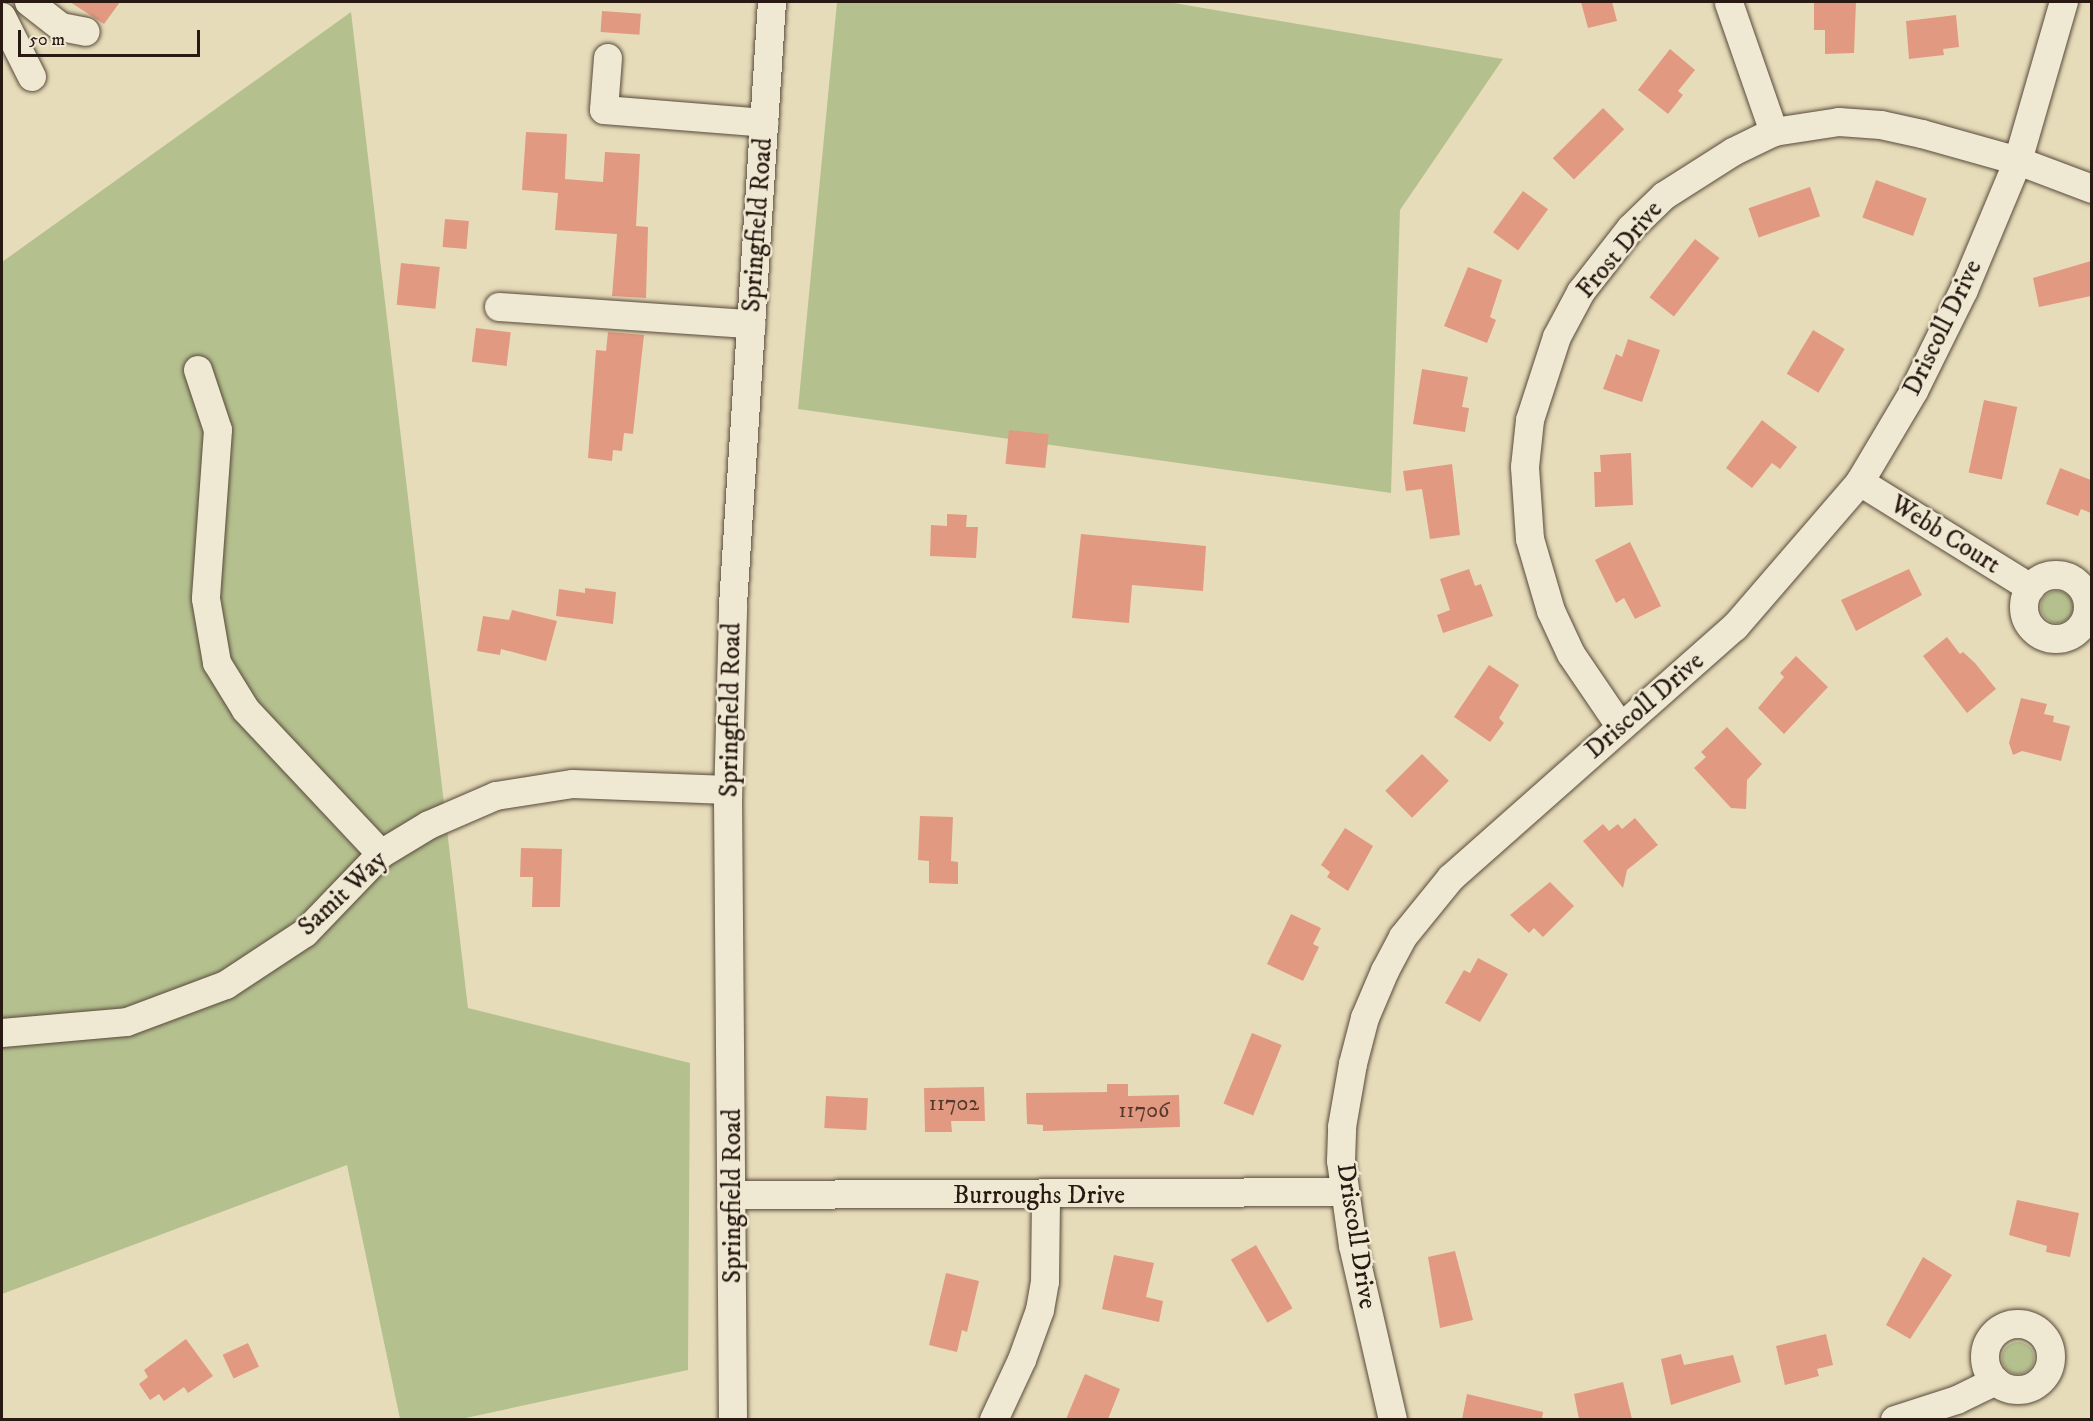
<!DOCTYPE html>
<html>
<head>
<meta charset="utf-8">
<style>
	body { margin:0 }
	#map { position:relative; width:2093px; height:1421px; overflow:hidden; background:#e7dcb9; font-family:"IM FELL DW Pica",serif }
	div>[style] { position:absolute }
	[style*='--x'] { left:calc(var(--x)*1px); top:calc(var(--y)*1px); width:calc(var(--w)*1px); rotate:calc(var(--a)*1deg) }
	.green>* { inset:0; background:#b5c08f }
	.round { border-radius:50% }
	.building>* { inset:0; background:#e29981; transform-origin:0 0 }
	.roads { filter:drop-shadow(0 0 2px #584a3c) drop-shadow(0 0 2px #584a3c) }
	.minor>* { height:28px; margin:-14px; padding:0 14px; transform-origin:14px; border-radius:14px; background:#efe8d2 }
	.minor>.ring { margin:-14px; padding:0; box-sizing:content-box; background:none; border:28px solid #efe8d2; border-radius:50% }
	span { translate:-50% -50%; white-space:nowrap; text-align:center; line-height:1.15; -webkit-text-stroke:5px #efe8d2; paint-order:stroke }
	.number-label { font-size:22px; color:#56392e }
	.number-label span { -webkit-text-stroke-width:0 }
	.street-label { font-size:26px; color:#281913 }
	.frame { position:absolute; inset:0; border:3px solid #281913; pointer-events:none }
	.scale { position:absolute; left:18px; top:30px; width:182px; height:27px; box-sizing:border-box; border:3px solid #281913; border-top:0; padding-left:8px; font-size:18px; line-height:21px; white-space:nowrap; color:#281913; -webkit-text-stroke:4px #efe8d2; paint-order:stroke }
</style>
</head>
<body>
<div id="map">
	<div class="green">
		<i style="clip-path:polygon(837px 2px,1168px 2px,1503px 59px,1400px 210px,1391px 493px,798px 409px)"></i>
		<i style="clip-path:polygon(351px 12px,468px 1008px,690px 1063px,688px 1370px,461px 1419px,400px 1419px,347px 1165px,2px 1294px,2px 262px)"></i>
		<i class="round" style="left:2041px;top:591px;width:32px;height:32px"></i>
		<i class="round" style="left:2002px;top:1342px;width:32px;height:32px"></i>
	</div>
	<div class="building">
		<i style="clip-path:polygon(70px 2px,120px 2px,104px 24px)"></i>
		<i style="clip-path:polygon(1581px 2px,1612px 2px,1617px 21px,1588px 28px)"></i>
		<i style="clip-path:polygon(1814px 2px,1856px 2px,1854px 53px,1825px 54px,1825px 30px,1814px 30px)"></i>
		<i style="left:602px;top:11px;width:39px;height:21px;rotate:4deg"></i>
		<i style="clip-path:polygon(1956px 15px,1959px 47px,1943px 49px,1944px 55px,1909px 59px,1906px 21px)"></i>
		<i style="clip-path:polygon(1670px 49px,1695px 70px,1678px 91px,1683px 95px,1668px 114px,1638px 90px)"></i>
		<i style="left:1603px;top:108px;width:30px;height:71px;rotate:45deg"></i>
		<i style="clip-path:polygon(526px 132px,567px 134px,565px 179px,603px 182px,605px 152px,640px 154px,636px 226px,648px 227px,646px 298px,612px 296px,617px 234px,555px 230px,558px 193px,522px 190px)"></i>
		<i style="left:1876px;top:180px;width:54px;height:40px;rotate:20deg"></i>
		<i style="left:1810px;top:187px;width:31px;height:65px;rotate:71deg"></i>
		<i style="left:1523px;top:191px;width:31px;height:51px;rotate:36deg"></i>
		<i style="left:445px;top:219px;width:24px;height:28px;rotate:5deg"></i>
		<i style="left:1695px;top:239px;width:31px;height:74px;rotate:38deg"></i>
		<i style="clip-path:polygon(2091px 261px,2091px 296px,2039px 307px,2033px 278px)"></i>
		<i style="left:401px;top:263px;width:39px;height:42px;rotate:6deg"></i>
		<i style="clip-path:polygon(1468px 267px,1502px 280px,1490px 317px,1496px 320px,1487px 343px,1444px 326px)"></i>
		<i style="left:476px;top:328px;width:35px;height:34px;rotate:7deg"></i>
		<i style="left:1813px;top:330px;width:37px;height:51px;rotate:31deg"></i>
		<i style="clip-path:polygon(608px 332px,644px 335px,633px 434px,624px 433px,622px 451px,613px 450px,612px 461px,588px 458px,596px 350px,606px 351px)"></i>
		<i style="clip-path:polygon(1628px 339px,1660px 350px,1642px 402px,1603px 389px,1616px 354px,1622px 357px)"></i>
		<i style="clip-path:polygon(1422px 369px,1468px 377px,1462px 407px,1469px 408px,1465px 432px,1413px 424px)"></i>
		<i style="left:1984px;top:400px;width:34px;height:74px;rotate:12deg"></i>
		<i style="clip-path:polygon(1762px 420px,1797px 447px,1780px 469px,1772px 463px,1752px 488px,1726px 468px)"></i>
		<i style="left:1009px;top:430px;width:40px;height:34px;rotate:6deg"></i>
		<i style="clip-path:polygon(1631px 453px,1633px 505px,1595px 507px,1594px 472px,1601px 472px,1600px 455px)"></i>
		<i style="clip-path:polygon(1452px 464px,1460px 535px,1430px 539px,1422px 489px,1406px 491px,1403px 471px)"></i>
		<i style="clip-path:polygon(2060px 468px,2091px 480px,2091px 513px,2081px 509px,2078px 516px,2046px 504px)"></i>
		<i style="clip-path:polygon(947px 514px,967px 515px,966px 527px,978px 527px,976px 558px,930px 556px,931px 525px,947px 526px)"></i>
		<i style="clip-path:polygon(1081px 534px,1206px 546px,1203px 591px,1132px 585px,1129px 623px,1072px 618px)"></i>
		<i style="clip-path:polygon(1630px 542px,1661px 606px,1635px 619px,1624px 598px,1616px 603px,1595px 560px)"></i>
		<i style="clip-path:polygon(1469px 569px,1475px 586px,1481px 584px,1493px 616px,1443px 633px,1437px 615px,1450px 610px,1440px 579px)"></i>
		<i style="clip-path:polygon(1909px 569px,1922px 595px,1856px 631px,1841px 600px)"></i>
		<i style="clip-path:polygon(585px 588px,616px 592px,613px 624px,556px 616px,559px 589px,585px 593px)"></i>
		<i style="clip-path:polygon(512px 610px,557px 621px,546px 661px,501px 649px,500px 655px,477px 651px,483px 616px,509px 620px)"></i>
		<i style="clip-path:polygon(1947px 637px,1960px 654px,1963px 652px,1975px 663px,1996px 689px,1967px 713px,1923px 656px)"></i>
		<i style="clip-path:polygon(1796px 656px,1828px 687px,1784px 734px,1758px 708px,1784px 677px,1780px 673px)"></i>
		<i style="clip-path:polygon(1489px 665px,1519px 685px,1499px 718px,1504px 723px,1490px 742px,1454px 717px)"></i>
		<i style="clip-path:polygon(2021px 698px,2047px 704px,2044px 714px,2054px 716px,2053px 722px,2070px 726px,2061px 761px,2022px 751px,2013px 755px,2009px 743px)"></i>
		<i style="clip-path:polygon(1727px 727px,1762px 764px,1747px 780px,1746px 809px,1731px 808px,1694px 768px,1706px 757px,1701px 752px)"></i>
		<i style="left:1422px;top:754px;width:38px;height:52px;rotate:45deg"></i>
		<i style="clip-path:polygon(920px 816px,953px 817px,951px 861px,958px 862px,958px 884px,929px 883px,929px 861px,918px 860px)"></i>
		<i style="clip-path:polygon(1635px 818px,1658px 845px,1627px 870px,1623px 888px,1583px 841px,1603px 824px,1609px 831px,1618px 824px,1622px 829px)"></i>
		<i style="clip-path:polygon(1345px 828px,1373px 846px,1348px 891px,1327px 877px,1330px 872px,1321px 865px)"></i>
		<i style="clip-path:polygon(521px 848px,562px 849px,560px 907px,532px 907px,533px 877px,520px 877px)"></i>
		<i style="clip-path:polygon(1550px 882px,1574px 906px,1543px 937px,1534px 928px,1529px 933px,1510px 915px)"></i>
		<i style="clip-path:polygon(1291px 914px,1321px 928px,1313px 944px,1319px 947px,1303px 981px,1267px 964px)"></i>
		<i style="clip-path:polygon(1478px 958px,1508px 974px,1480px 1022px,1445px 1003px,1464px 970px,1470px 973px)"></i>
		<i style="left:1252px;top:1033px;width:32px;height:76px;rotate:22deg"></i>
		<i style="clip-path:polygon(1107px 1084px,1128px 1084px,1128px 1096px,1179px 1095px,1180px 1127px,1043px 1131px,1043px 1125px,1027px 1124px,1026px 1093px,1107px 1092px)"></i>
		<i style="clip-path:polygon(984px 1087px,985px 1121px,951px 1121px,952px 1132px,925px 1132px,924px 1088px)"></i>
		<i style="left:826px;top:1096px;width:42px;height:32px;rotate:3deg"></i>
		<i style="clip-path:polygon(2017px 1200px,2079px 1213px,2070px 1257px,2046px 1252px,2047px 1246px,2009px 1235px)"></i>
		<i style="left:1256px;top:1245px;width:73px;height:29px;rotate:60deg"></i>
		<i style="clip-path:polygon(1455px 1251px,1473px 1320px,1440px 1328px,1428px 1257px)"></i>
		<i style="clip-path:polygon(1114px 1255px,1154px 1263px,1146px 1297px,1163px 1301px,1159px 1322px,1102px 1309px)"></i>
		<i style="clip-path:polygon(1923px 1257px,1952px 1275px,1910px 1339px,1886px 1325px)"></i>
		<i style="clip-path:polygon(946px 1273px,979px 1281px,967px 1332px,962px 1330px,957px 1352px,929px 1345px)"></i>
		<i style="clip-path:polygon(1826px 1334px,1833px 1365px,1817px 1369px,1819px 1376px,1785px 1385px,1776px 1346px)"></i>
		<i style="clip-path:polygon(186px 1339px,213px 1376px,188px 1393px,184px 1387px,164px 1401px,159px 1394px,150px 1400px,139px 1384px,148px 1377px,144px 1370px)"></i>
		<i style="left:248px;top:1343px;width:26px;height:28px;rotate:65deg"></i>
		<i style="clip-path:polygon(1681px 1354px,1684px 1365px,1733px 1355px,1741px 1382px,1671px 1405px,1661px 1359px)"></i>
		<i style="clip-path:polygon(1085px 1374px,1120px 1389px,1108px 1419px,1066px 1419px)"></i>
		<i style="clip-path:polygon(1623px 1382px,1632px 1419px,1579px 1419px,1574px 1394px)"></i>
		<i style="clip-path:polygon(1467px 1394px,1543px 1412px,1542px 1419px,1462px 1419px)"></i>
	</div>
	<div class="roads">
		<div class="minor">
			<i style="--x:29;--y:2;--w:41;--a:38"></i>
			<i style="--x:61;--y:27;--w:25;--a:11"></i>
			<i style="--x:1729;--y:3;--w:137;--a:70.8"></i>
			<i style="--x:2;--y:17;--w:67;--a:63.4"></i>
			<i style="--x:608;--y:58;--w:52;--a:94.4"></i>
			<i style="--x:604;--y:110;--w:161;--a:4.6"></i>
			<i style="--x:499;--y:307;--w:253;--a:3.9"></i>
			<i style="--x:198;--y:370;--w:63;--a:71.6"></i>
			<i style="--x:218;--y:430;--w:169;--a:94.1"></i>
			<i style="--x:206;--y:599;--w:65;--a:80.2"></i>
			<i style="--x:217;--y:663;--w:55;--a:58.3"></i>
			<i style="--x:246;--y:710;--w:197;--a:46.8"></i>
			<i style="--x:1860;--y:482;--w:201;--a:31.8"></i>
			<i class="ring" style="left:2024px;top:575px;width:36px;height:36px"></i>
			<i style="--x:1620;--y:726;--w:87;--a:-124.2"></i>
			<i style="--x:1571;--y:654;--w:47;--a:-114.9"></i>
			<i style="--x:1551;--y:611;--w:75;--a:-106.3"></i>
			<i style="--x:1530;--y:539;--w:72;--a:-94"></i>
			<i style="--x:1525;--y:467;--w:47;--a:-83.9"></i>
			<i style="--x:1530;--y:420;--w:87;--a:-72"></i>
			<i style="--x:1557;--y:337;--w:51;--a:-61.9"></i>
			<i style="--x:1581;--y:292;--w:81;--a:-52"></i>
			<i style="--x:1631;--y:228;--w:46;--a:-44.1"></i>
			<i style="--x:1664;--y:196;--w:82;--a:-32.5"></i>
			<i style="--x:1733;--y:152;--w:46;--a:-26"></i>
			<i style="--x:1774;--y:132;--w:66;--a:-8.7"></i>
			<i style="--x:1839;--y:122;--w:42;--a:4.1"></i>
			<i style="--x:1881;--y:125;--w:42;--a:12.4"></i>
			<i style="--x:1922;--y:134;--w:100;--a:15.7"></i>
			<i style="--x:2018;--y:161;--w:79;--a:20.7"></i>
			<i style="--x:2;--y:1033;--w:125;--a:-5"></i>
			<i style="--x:127;--y:1022;--w:106;--a:-20.5"></i>
			<i style="--x:226;--y:985;--w:95;--a:-33.4"></i>
			<i style="--x:305;--y:933;--w:110;--a:-46.1"></i>
			<i style="--x:381;--y:854;--w:56;--a:-31.1"></i>
			<i style="--x:429;--y:825;--w:73;--a:-23.4"></i>
			<i style="--x:496;--y:796;--w:78;--a:-8.9"></i>
			<i style="--x:573;--y:784;--w:155;--a:2.2"></i>
			<i style="--x:734;--y:1195;--w:610;--a:-0.28"></i>
			<i class="ring" style="left:1985px;top:1324px;width:38px;height:38px"></i>
			<i style="--x:733;--y:1420;--w:618;--a:-90.46"></i>
			<i style="--x:728;--y:802;--w:197;--a:-88.5"></i>
			<i style="--x:733;--y:605;--w:604;--a:-86.3"></i>
			<i style="--x:994;--y:1420;--w:66;--a:-65"></i>
			<i style="--x:1022;--y:1360;--w:53;--a:-70.2"></i>
			<i style="--x:1040;--y:1310;--w:28;--a:-80"></i>
			<i style="--x:1045;--y:1282;--w:85;--a:-89.3"></i>
			<i style="--x:1393;--y:1420;--w:179;--a:-102.9"></i>
			<i style="--x:1353;--y:1246;--w:86;--a:-98"></i>
			<i style="--x:1341;--y:1161;--w:34;--a:-88"></i>
			<i style="--x:1342;--y:1127;--w:64;--a:-80.1"></i>
			<i style="--x:1353;--y:1064;--w:48;--a:-75.4"></i>
			<i style="--x:1365;--y:1018;--w:51;--a:-66.9"></i>
			<i style="--x:1385;--y:971;--w:38;--a:-62"></i>
			<i style="--x:1403;--y:937;--w:76;--a:-50.9"></i>
			<i style="--x:1451;--y:878;--w:379;--a:-41.5"></i>
			<i style="--x:1735;--y:627;--w:191;--a:-49.2"></i>
			<i style="--x:1860;--y:482;--w:106;--a:-59.3"></i>
			<i style="--x:1914;--y:391;--w:113;--a:-63.7"></i>
			<i style="--x:1964;--y:290;--w:140;--a:-67.3"></i>
			<i style="--x:2018;--y:161;--w:166;--a:-73.9"></i>
			<i style="--x:1895;--y:1420;--w:65;--a:-17.9"></i>
			<i style="--x:1957;--y:1400;--w:43;--a:-26"></i>
		</div>
	</div>
	<div class="number-label">
		<span style="left:954px;top:1104px">11702</span>
		<span style="left:1144px;top:1111px">11706</span>
	</div>
	<div class="street-label">
		<span style="left:758px;top:225px;rotate:-86deg">Springfield Road</span>
		<span style="left:1620px;top:250px;rotate:-50deg">Frost Drive</span>
		<span style="left:1943px;top:328px;rotate:-64deg">Driscoll Drive</span>
		<span style="left:1945px;top:535px;rotate:32deg">Webb Court</span>
		<span style="left:1645px;top:706px;rotate:-41deg">Driscoll Drive</span>
		<span style="left:731px;top:710px;rotate:-89deg">Springfield Road</span>
		<span style="left:343px;top:894px;rotate:-43deg">Samit Way</span>
		<span style="left:733px;top:1196px;rotate:-90deg">Springfield Road</span>
		<span style="left:1039px;top:1196px">Burroughs Drive</span>
		<span style="left:1356px;top:1236px;rotate:81deg">Driscoll Drive</span>
	</div>
	<div class="frame"></div>
	<div class="scale">50 m</div>
</div>
</body>
</html>
